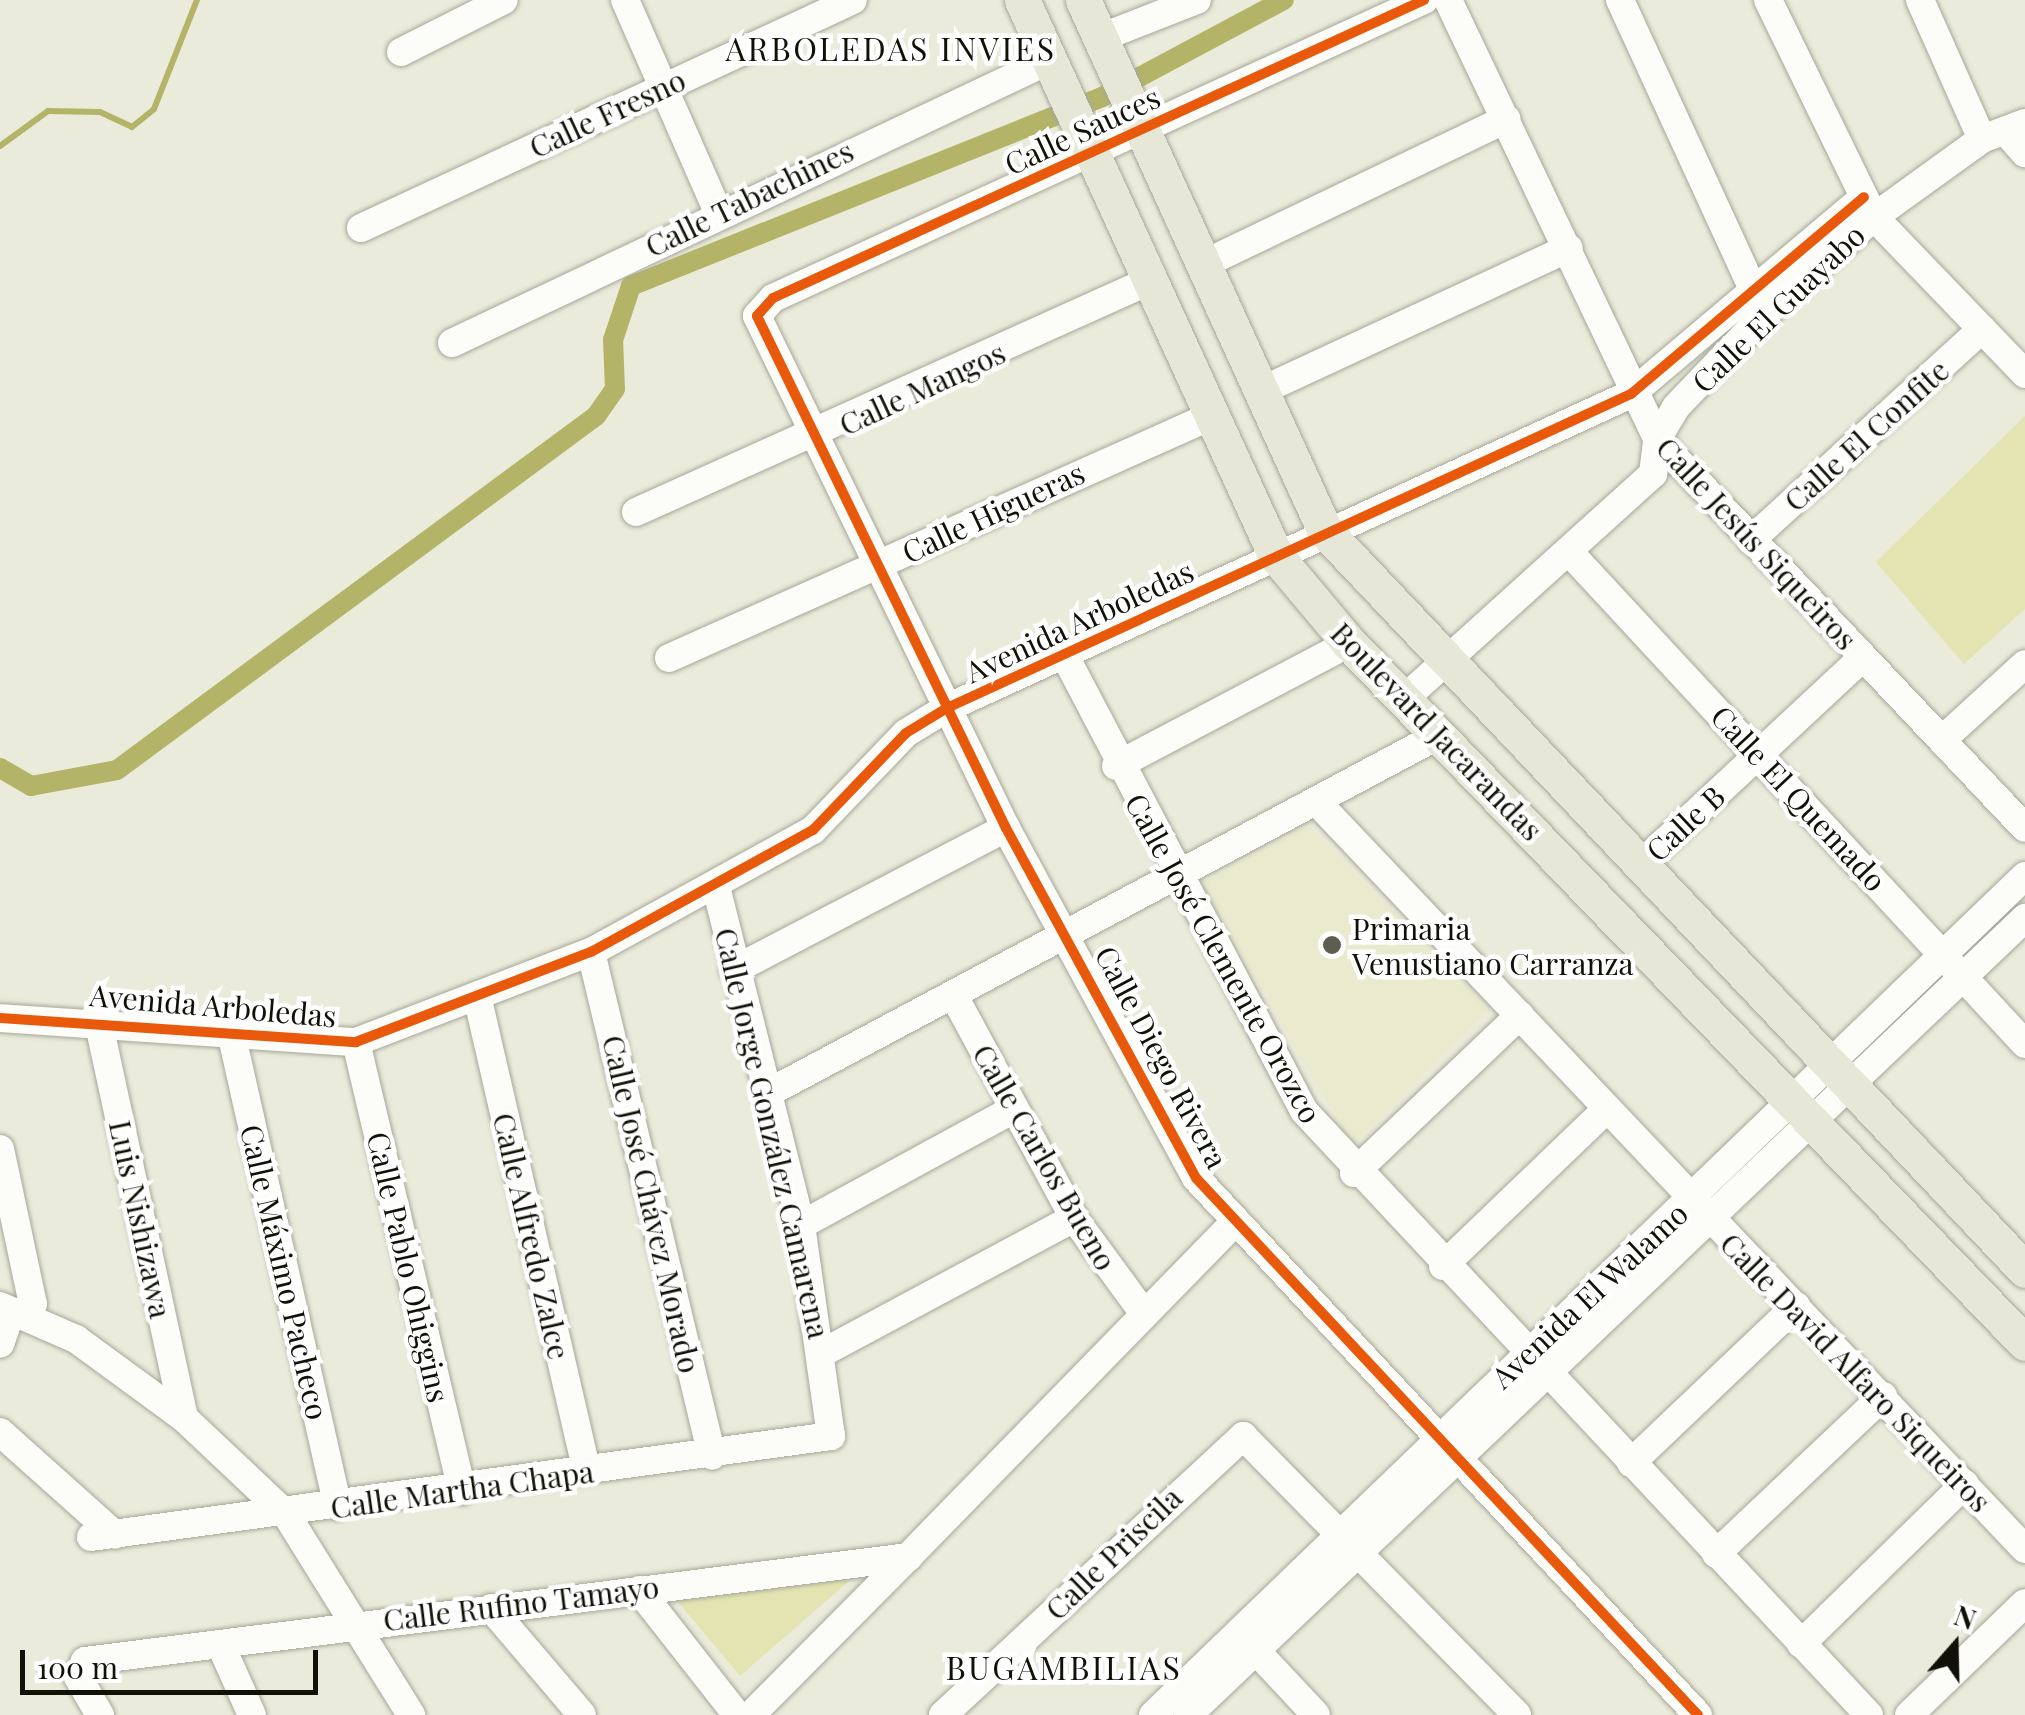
<!DOCTYPE html>
<html>
<head>
<meta charset="utf-8">
<style>
	body { margin:0 }
	#map { position:relative; width:2025px; height:1715px; overflow:hidden; background:#eaebda; font-family:"Playfair Display",serif }
	div>[style] { position:absolute }
	[style*='--x'] { left:calc(var(--x)*1px); top:calc(var(--y)*1px); width:calc(var(--w)*1px); rotate:calc(var(--a)*1deg) }
	.built>* { inset:0; background:#e9eace }
	.green>* { inset:0; background:#e3e4b2 }
	.stream>* { height:6px; margin:-3px; padding:0 3px; transform-origin:3px; border-radius:3px; background:#b4b469 }
	.canal>* { height:20px; margin:-10px; padding:0 10px; transform-origin:10px; border-radius:10px; background:#b4b469 }
	.roads { filter:drop-shadow(0 0 2px #a6a79a) drop-shadow(0 0 2px #a6a79a) }
	.minor>* { height:28px; margin:-14px; padding:0 14px; transform-origin:14px; border-radius:14px; background:#fcfcf9 }
	.major>* { height:35px; margin:-17.5px; padding:0 17.5px; transform-origin:17.5px; border-radius:17.5px; background:#e7e7d7 }
	.cycleway>* { height:10px; margin:-5px; padding:0 5px; transform-origin:5px; border-radius:5px; background:#e8590c }
	.dots>* { width:28px; height:28px; translate:-50% -50%; box-sizing:border-box; border:5px solid #fff; border-radius:50% }
	span { translate:-50% -50%; white-space:nowrap; text-align:center; line-height:1.15; -webkit-text-stroke:9px #fff; paint-order:stroke }
	.street-label { font-size:30px; color:#111107 }
	.poi-label { font-size:30px; color:#111107 }
	.left { translate:0 -50%; text-align:left }
	.neighbourhood-label { font-size:32px; color:#111107; letter-spacing:2.5px }
	.north { position:absolute; left:1905px; top:1595px; width:100px; height:100px; -webkit-text-stroke:8px #fff; paint-order:stroke; rotate:20deg; font-size:28px; font-weight:700; line-height:40px; text-align:center; color:#111107 }
	.north::after { content:''; display:block; margin:auto; width:35px; height:45px; background:#111107; clip-path:polygon(50% 0,100% 100%,50% 72%,0 100%) }
	.scale { position:absolute; left:20px; top:1650px; width:298px; height:45px; box-sizing:border-box; border:5px solid #111107; border-top:0; padding-left:12px; font-size:30px; line-height:35px; white-space:nowrap; color:#111107; -webkit-text-stroke:8px #fff; paint-order:stroke }
</style>
</head>
<body>
<div id="map">
	<div class="built">
		<i style="clip-path:polygon(1307px 824px,1490px 1008px,1352px 1146px,1201px 883px)"></i>
	</div>
	<div class="green">
		<i style="clip-path:polygon(2025px 416px,2025px 609px,1964px 664px,1876px 562px)"></i>
		<i style="clip-path:polygon(857px 1574px,740px 1676px,674px 1597px)"></i>
	</div>
	<div class="stream">
		<i style="--x:0;--y:146;--w:59;--a:-36.1"></i>
		<i style="--x:48;--y:111;--w:52;--a:1.1"></i>
		<i style="--x:100;--y:112;--w:35;--a:25"></i>
		<i style="--x:132;--y:127;--w:28;--a:-39"></i>
		<i style="--x:154;--y:109;--w:117;--a:-68.5"></i>
	</div>
	<div class="canal">
		<i style="--x:0;--y:768;--w:36;--a:30"></i>
		<i style="--x:31;--y:786;--w:87;--a:-10.5"></i>
		<i style="--x:117;--y:770;--w:596;--a:-36.47"></i>
		<i style="--x:596;--y:416;--w:33;--a:-55"></i>
		<i style="--x:615;--y:389;--w:49;--a:-92.3"></i>
		<i style="--x:613;--y:340;--w:57;--a:-71.6"></i>
		<i style="--x:631;--y:286;--w:508;--a:-21.86"></i>
		<i style="--x:1102;--y:97;--w:206;--a:-28.1"></i>
	</div>
	<div class="roads">
		<div class="minor">
			<i style="--x:625;--y:0;--w:232;--a:66.3"></i>
			<i style="--x:1424;--y:0;--w:716;--a:155.4"></i>
			<i style="--x:773;--y:298;--w:24;--a:132"></i>
			<i style="--x:757;--y:316;--w:569;--a:64.07"></i>
			<i style="--x:1006;--y:828;--w:398;--a:61.5"></i>
			<i style="--x:1196;--y:1178;--w:735;--a:46.93"></i>
			<i style="--x:1448;--y:0;--w:486;--a:64.5"></i>
			<i style="--x:1657;--y:439;--w:535;--a:46.59"></i>
			<i style="--x:1620;--y:0;--w:335;--a:65.3"></i>
			<i style="--x:1768;--y:0;--w:242;--a:64"></i>
			<i style="--x:1874;--y:217;--w:218;--a:46.1"></i>
			<i style="--x:1920;--y:0;--w:152;--a:66"></i>
			<i style="--x:1100;--y:38;--w:104;--a:-21.4"></i>
			<i style="--x:401;--y:52;--w:115;--a:-26.8"></i>
			<i style="--x:2005;--y:131;--w:30;--a:48"></i>
			<i style="--x:361;--y:228;--w:542;--a:-24.86"></i>
			<i style="--x:1208;--y:262;--w:331;--a:-25.6"></i>
			<i style="--x:452;--y:343;--w:662;--a:-25.33"></i>
			<i style="--x:1263;--y:390;--w:337;--a:-24.9"></i>
			<i style="--x:636;--y:512;--w:563;--a:-24.24"></i>
			<i style="--x:1751;--y:540;--w:313;--a:-42.4"></i>
			<i style="--x:1571;--y:554;--w:668;--a:47.18"></i>
			<i style="--x:669;--y:658;--w:591;--a:-24.05"></i>
			<i style="--x:1066;--y:658;--w:512;--a:62.28"></i>
			<i style="--x:1304;--y:1111;--w:827;--a:46.91"></i>
			<i style="--x:1404;--y:699;--w:336;--a:-42.1"></i>
			<i style="--x:1653;--y:474;--w:35;--a:-83"></i>
			<i style="--x:1657;--y:439;--w:37;--a:-59"></i>
			<i style="--x:1676;--y:407;--w:127;--a:-46.3"></i>
			<i style="--x:1764;--y:315;--w:147;--a:-41.7"></i>
			<i style="--x:1874;--y:217;--w:133;--a:-35.8"></i>
			<i style="--x:1982;--y:139;--w:46;--a:-20.4"></i>
			<i style="--x:1943;--y:739;--w:111;--a:-42.4"></i>
			<i style="--x:1116;--y:766;--w:263;--a:-27.8"></i>
			<i style="--x:1317;--y:802;--w:1029;--a:46.54"></i>
			<i style="--x:1639;--y:866;--w:306;--a:-43"></i>
			<i style="--x:591;--y:952;--w:518;--a:76.5"></i>
			<i style="--x:734;--y:970;--w:307;--a:-27.6"></i>
			<i style="--x:954;--y:996;--w:252;--a:61.6"></i>
			<i style="--x:1074;--y:1218;--w:115;--a:53.8"></i>
			<i style="--x:478;--y:1000;--w:483;--a:77"></i>
			<i style="--x:0;--y:1018;--w:357;--a:3.9"></i>
			<i style="--x:356;--y:1042;--w:252;--a:-21"></i>
			<i style="--x:591;--y:952;--w:253;--a:-28.8"></i>
			<i style="--x:813;--y:830;--w:134;--a:-46.2"></i>
			<i style="--x:906;--y:733;--w:48;--a:-31.4"></i>
			<i style="--x:947;--y:708;--w:753;--a:-24.66"></i>
			<i style="--x:1631;--y:394;--w:305;--a:-40.2"></i>
			<i style="--x:98;--y:1020;--w:407;--a:77.8"></i>
			<i style="--x:232;--y:1037;--w:481;--a:77.3"></i>
			<i style="--x:356;--y:1042;--w:461;--a:76.7"></i>
			<i style="--x:766;--y:1094;--w:765;--a:-28.07"></i>
			<i style="--x:0;--y:1149;--w:158;--a:78"></i>
			<i style="--x:33;--y:1304;--w:30;--a:146"></i>
			<i style="--x:8;--y:1321;--w:24;--a:109"></i>
			<i style="--x:1354;--y:1173;--w:229;--a:-43.6"></i>
			<i style="--x:801;--y:1225;--w:243;--a:-28.6"></i>
			<i style="--x:1443;--y:1266;--w:227;--a:-43.8"></i>
			<i style="--x:0;--y:1306;--w:83;--a:23.5"></i>
			<i style="--x:76;--y:1339;--w:134;--a:36.2"></i>
			<i style="--x:184;--y:1418;--w:140;--a:43.3"></i>
			<i style="--x:286;--y:1514;--w:237;--a:58.1"></i>
			<i style="--x:824;--y:1352;--w:284;--a:-28.2"></i>
			<i style="--x:0;--y:1432;--w:154;--a:41.8"></i>
			<i style="--x:1631;--y:1463;--w:228;--a:-43.6"></i>
			<i style="--x:91;--y:1537;--w:747;--a:-7.77"></i>
			<i style="--x:831;--y:1436;--w:213;--a:-98.1"></i>
			<i style="--x:801;--y:1225;--w:345;--a:-104.1"></i>
			<i style="--x:1716;--y:1554;--w:230;--a:-43.4"></i>
			<i style="--x:639;--y:1590;--w:159;--a:51.9"></i>
			<i style="--x:491;--y:1608;--w:140;--a:49.6"></i>
			<i style="--x:1244;--y:1638;--w:105;--a:46.9"></i>
			<i style="--x:1801;--y:1644;--w:229;--a:-44.3"></i>
			<i style="--x:222;--y:1648;--w:73;--a:65.9"></i>
			<i style="--x:100;--y:1715;--w:44;--a:-120.1"></i>
			<i style="--x:78;--y:1677;--w:17;--a:-66"></i>
			<i style="--x:85;--y:1661;--w:830;--a:-7.2"></i>
			<i style="--x:908;--y:1557;--w:464;--a:-45.7"></i>
			<i style="--x:751;--y:1715;--w:223;--a:-45.2"></i>
			<i style="--x:943;--y:1715;--w:410;--a:-42.9"></i>
			<i style="--x:1243;--y:1436;--w:391;--a:45.5"></i>
			<i style="--x:1153;--y:1715;--w:1210;--a:-43.9"></i>
			<i style="--x:1188;--y:1715;--w:1156;--a:-43.6"></i>
			<i style="--x:1909;--y:1715;--w:161;--a:-44"></i>
		</div>
		<div class="major">
			<i style="--x:1022;--y:0;--w:611;--a:65.45"></i>
			<i style="--x:1276;--y:556;--w:114;--a:50"></i>
			<i style="--x:1349;--y:643;--w:973;--a:46"></i>
			<i style="--x:1083;--y:0;--w:584;--a:65.5"></i>
			<i style="--x:1325;--y:531;--w:1018;--a:46.55"></i>
		</div>
	</div>
	<div class="cycleway">
		<i style="--x:1424;--y:0;--w:716;--a:155.4"></i>
		<i style="--x:773;--y:298;--w:24;--a:132"></i>
		<i style="--x:757;--y:316;--w:569;--a:64.07"></i>
		<i style="--x:1006;--y:828;--w:398;--a:61.5"></i>
		<i style="--x:1196;--y:1178;--w:735;--a:46.93"></i>
		<i style="--x:0;--y:1018;--w:357;--a:3.9"></i>
		<i style="--x:356;--y:1042;--w:252;--a:-21"></i>
		<i style="--x:591;--y:952;--w:253;--a:-28.8"></i>
		<i style="--x:813;--y:830;--w:134;--a:-46.2"></i>
		<i style="--x:906;--y:733;--w:48;--a:-31.4"></i>
		<i style="--x:947;--y:708;--w:753;--a:-24.66"></i>
		<i style="--x:1631;--y:394;--w:305;--a:-40.2"></i>
	</div>
	<div class="dots">
		<i style="left:1332px;top:945px;background:#5d5d51"></i>
	</div>
	<div class="street-label">
		<span style="left:607px;top:113px;rotate:-25deg">Calle Fresno</span>
		<span style="left:1082px;top:130px;rotate:-25deg">Calle Sauces</span>
		<span style="left:749px;top:198px;rotate:-26deg">Calle Tabachines</span>
		<span style="left:1778px;top:308px;rotate:-44deg">Calle El Guayabo</span>
		<span style="left:922px;top:388px;rotate:-25deg">Calle Mangos</span>
		<span style="left:1866px;top:435px;rotate:-42deg">Calle El Confite</span>
		<span style="left:993px;top:512px;rotate:-25deg">Calle Higueras</span>
		<span style="left:1757px;top:543px;rotate:47deg">Calle Jesús Siqueiros</span>
		<span style="left:1079px;top:621px;rotate:-25deg">Avenida Arboledas</span>
		<span style="left:1437px;top:731px;rotate:46deg">Boulevard Jacarandas</span>
		<span style="left:1799px;top:798px;rotate:47deg">Calle El Quemado</span>
		<span style="left:1685px;top:823px;rotate:-43deg">Calle B</span>
		<span style="left:1224px;top:958px;rotate:61deg">Calle José Clemente Orozco</span>
		<span style="left:213px;top:1005px;rotate:5deg">Avenida Arboledas</span>
		<span style="left:1162px;top:1057px;rotate:62deg">Calle Diego Rivera</span>
		<span style="left:773px;top:1133px;rotate:77deg">Calle Jorge González Camarena</span>
		<span style="left:1045px;top:1157px;rotate:60deg">Calle Carlos Bueno</span>
		<span style="left:652px;top:1204px;rotate:77deg">Calle José Chávez Morado</span>
		<span style="left:141px;top:1219px;rotate:78deg">Luis Nishizawa</span>
		<span style="left:532px;top:1236px;rotate:77deg">Calle Alfredo Zalce</span>
		<span style="left:409px;top:1267px;rotate:77deg">Calle Pablo Ohiggins</span>
		<span style="left:285px;top:1272px;rotate:77deg">Calle Máximo Pacheco</span>
		<span style="left:1589px;top:1295px;rotate:-43deg">Avenida El Walamo</span>
		<span style="left:1856px;top:1372px;rotate:46deg">Calle David Alfaro Siqueiros</span>
		<span style="left:462px;top:1489px;rotate:-8deg">Calle Martha Chapa</span>
		<span style="left:1113px;top:1553px;rotate:-44deg">Calle Priscila</span>
		<span style="left:521px;top:1603px;rotate:-7deg">Calle Rufino Tamayo</span>
	</div>
	<div class="poi-label">
		<span class="left" style="left:1352px;top:945px">Primaria<br>Venustiano Carranza</span>
	</div>
	<div class="neighbourhood-label">
		<span style="left:891px;top:48px">ARBOLEDAS INVIES</span>
		<span style="left:1064px;top:1667px">BUGAMBILIAS</span>
	</div>
	<div class="north">N</div>
	<div class="scale">100 m</div>
</div>
</body>
</html>
